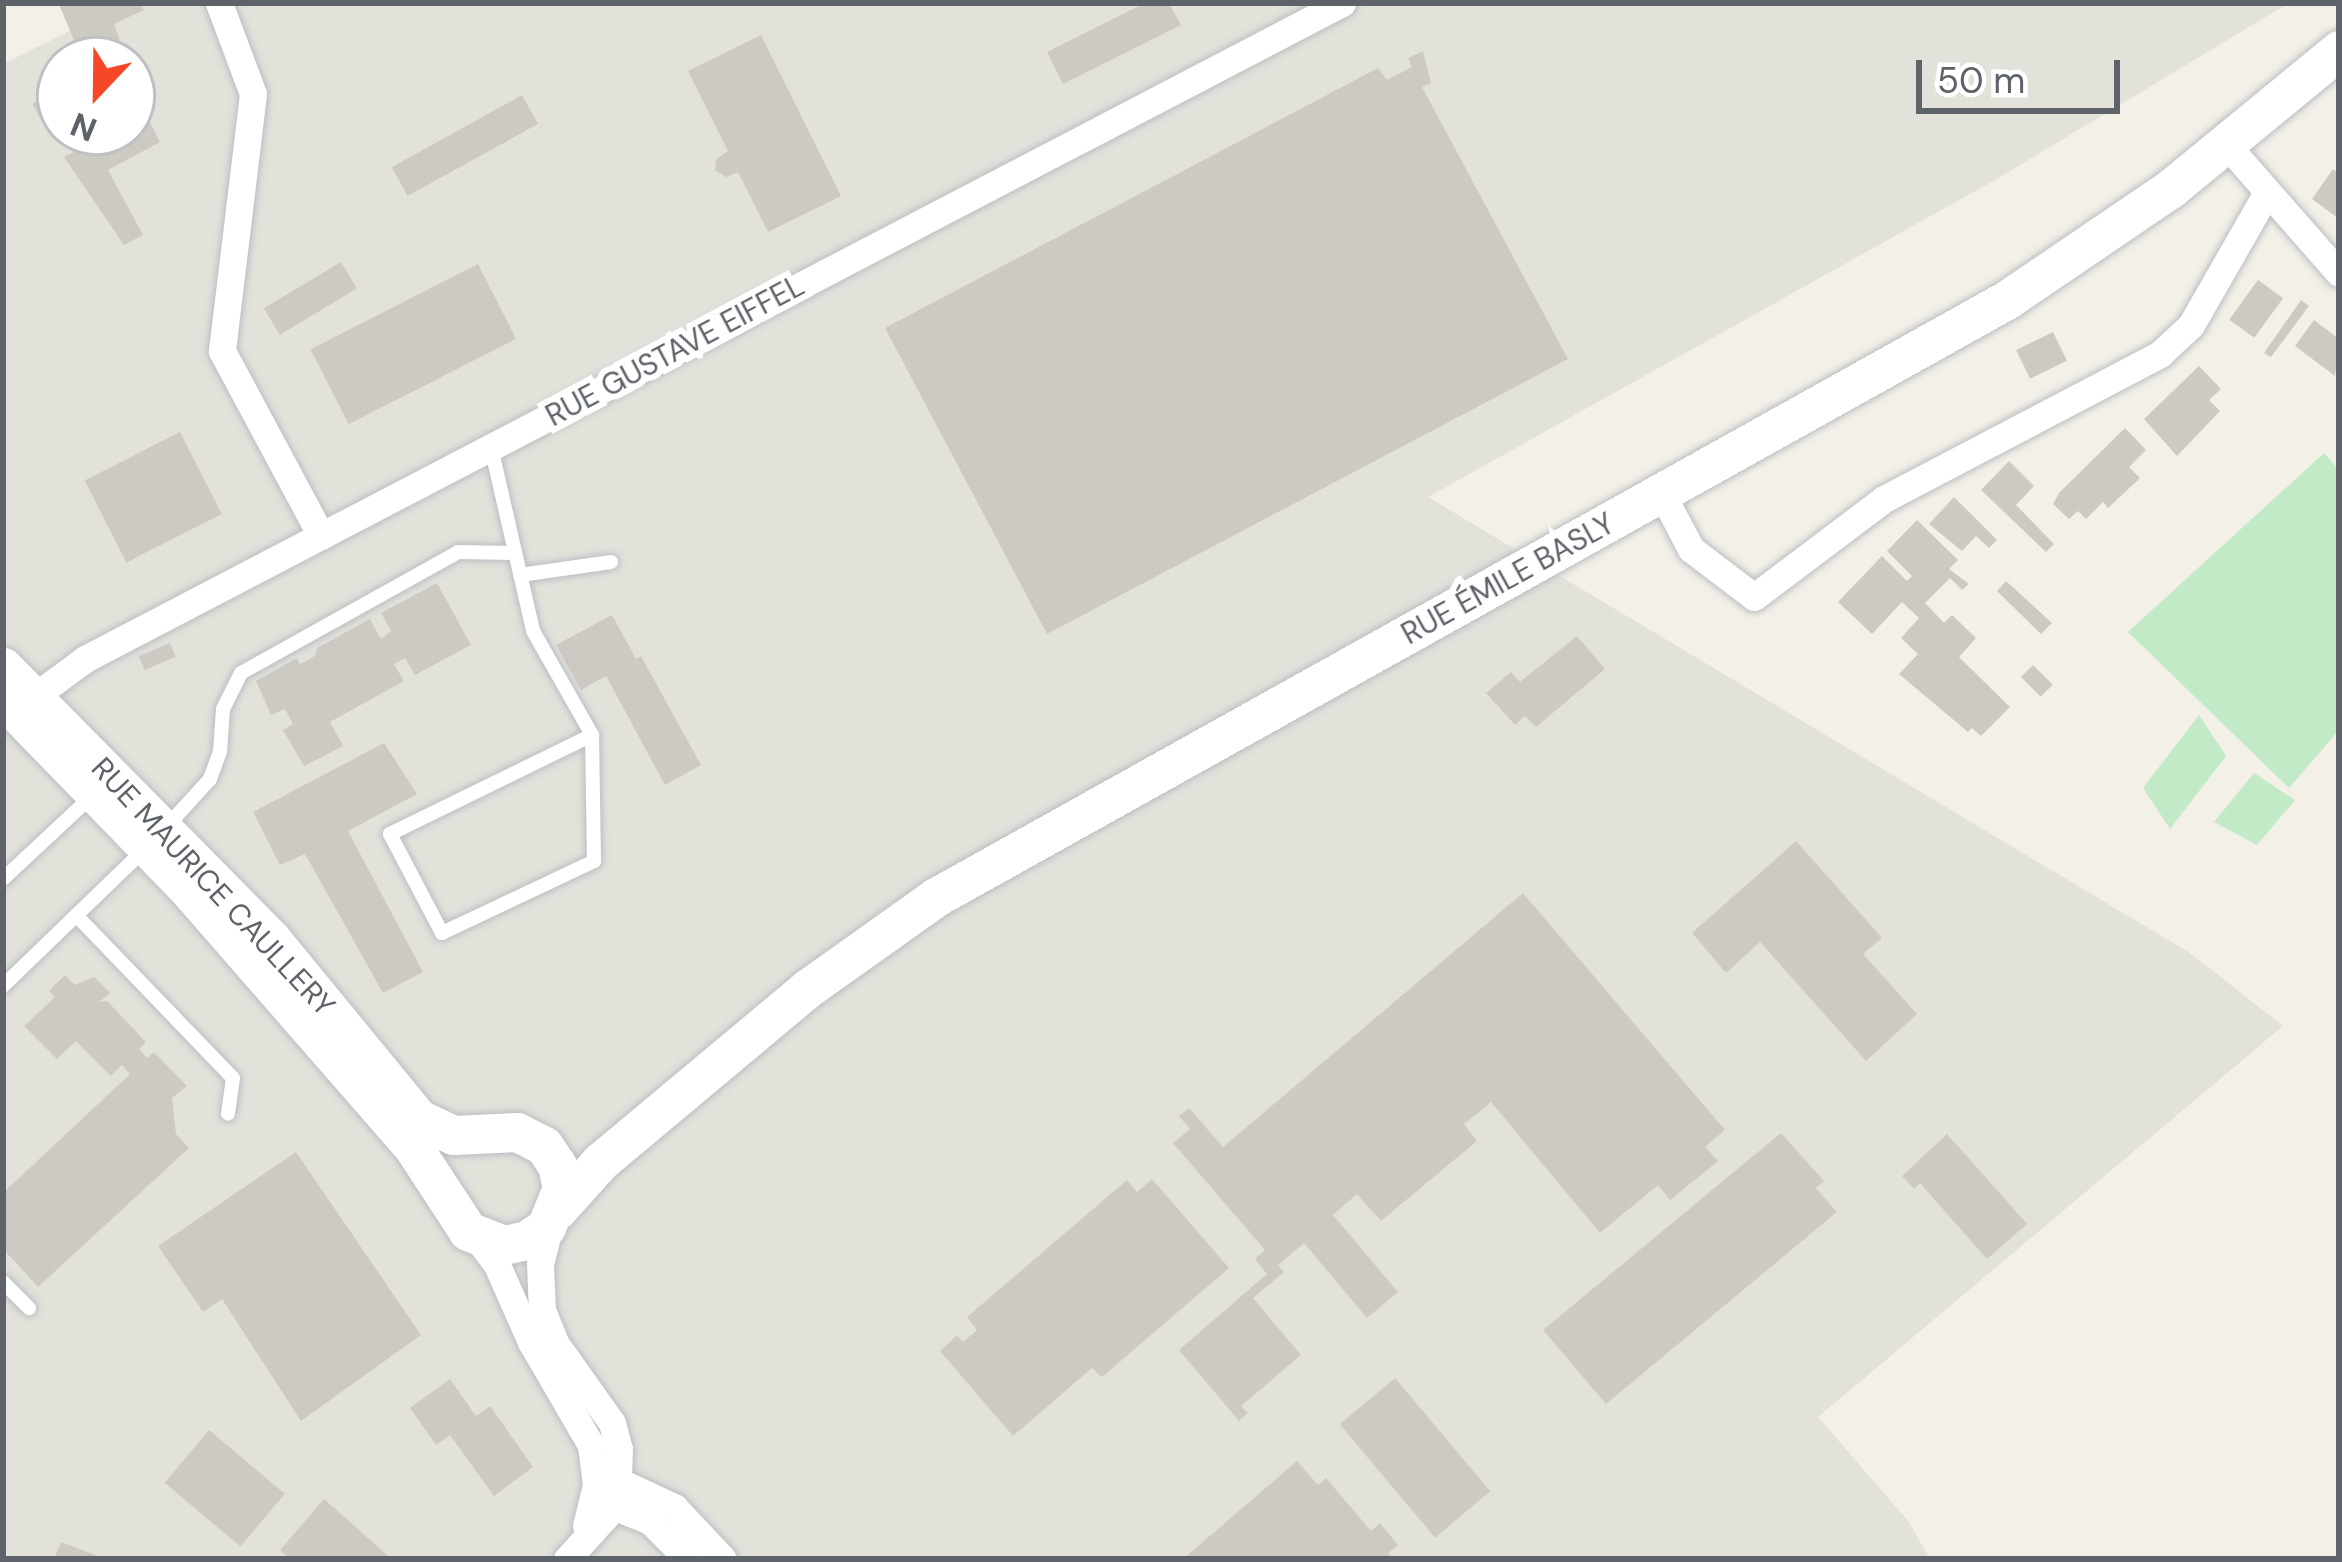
<!DOCTYPE html>
<html>
<head>
<meta charset="utf-8">
<style>
	body { margin:0 }
	#map { position:relative; width:2342px; height:1562px; overflow:hidden; background:#f2f0e7; font-family:"DM Sans",sans-serif }
	div>[style] { position:absolute }
	[style*='--x'] { left:calc(var(--x)*1px); top:calc(var(--y)*1px); width:calc(var(--w)*1px); rotate:calc(var(--a)*1deg) }
	.industrial>* { inset:0; background:#e2e2db }
	.green>* { inset:0; background:#c3eac6 }
	.building>* { inset:0; background:#cdcac4; transform-origin:0 0 }
	.roads { filter:drop-shadow(0 0 3px #bcbec3) drop-shadow(0 0 3px #bcbec3) }
	.lane>* { height:14px; margin:-7px; padding:0 7px; transform-origin:7px; border-radius:7px; background:#fff }
	.street>* { height:27px; margin:-13.5px; padding:0 13.5px; transform-origin:13.5px; border-radius:13.5px; background:#fff }
	.secondary>* { height:39px; margin:-19.5px; padding:0 19.5px; transform-origin:19.5px; border-radius:19.5px; background:#fff }
	span { translate:-50% -50%; white-space:nowrap; text-align:center; line-height:1.15; -webkit-text-stroke:12px #fff; paint-order:stroke }
	.street-label { font-size:30px; color:#5e6269 }
	.frame { position:absolute; inset:0; border:6px solid #5e6269; pointer-events:none }
	.north { position:absolute; left:36px; top:36px; width:120px; height:120px; box-sizing:border-box; background:#fff; border:3px solid #bfc0c3; border-radius:50%; rotate:202deg; font-size:33px; font-weight:700; line-height:48px; text-align:center; color:#5e6269 }
	.north::after { content:''; display:block; margin:auto; width:42px; height:54px; background:#f64829; clip-path:polygon(50% 0,100% 100%,50% 72%,0 100%) }
	.scale { position:absolute; left:1916px; top:60px; width:204px; height:54px; box-sizing:border-box; border:6px solid #5e6269; border-top:0; padding-left:15px; font-size:36px; line-height:42px; white-space:nowrap; color:#5e6269; -webkit-text-stroke:9px #fff; paint-order:stroke }
</style>
</head>
<body>
<div id="map">
	<div class="industrial">
		<i style="clip-path:polygon(evenodd,126px 3px,2289px 3px,1995px 180px,1428px 497px,2190px 953px,2283px 1026px,1818px 1417px,1909px 1522px,1930px 1559px,3px 1559px,3px 64px,126px 3px,60px 60px,132px 60px,132px 132px,60px 132px,60px 60px)"></i>
	</div>
	<div class="green">
		<i style="clip-path:polygon(2324px 453px,2339px 470px,2339px 730px,2289px 788px,2128px 632px)"></i>
		<i style="clip-path:polygon(2199px 715px,2226px 756px,2170px 829px,2143px 788px)"></i>
		<i style="clip-path:polygon(2254px 773px,2295px 800px,2257px 845px,2214px 822px)"></i>
	</div>
	<div class="building">
		<i style="clip-path:polygon(140px 3px,144px 10px,114px 24px,121px 43px,82px 60px,59px 4px)"></i>
		<i style="clip-path:polygon(1145px 3px,1169px 3px,1181px 25px,1063px 84px,1047px 52px)"></i>
		<i style="clip-path:polygon(761px 35px,841px 196px,768px 232px,738px 172px,726px 177px,715px 170px,716px 159px,728px 151px,688px 71px)"></i>
		<i style="clip-path:polygon(1423px 51px,1431px 83px,1422px 87px,1568px 359px,1047px 634px,885px 328px,1378px 68px,1387px 80px,1412px 67px,1408px 58px)"></i>
		<i style="clip-path:polygon(55px 92px,60px 115px,44px 124px,32px 104px)"></i>
		<i style="left:522px;top:95px;width:33px;height:149px;rotate:61deg"></i>
		<i style="clip-path:polygon(146px 114px,160px 142px,108px 170px,143px 235px,124px 245px,64px 157px,112px 132px,132px 132px,132px 122px)"></i>
		<i style="clip-path:polygon(2333px 169px,2339px 174px,2339px 219px,2312px 199px)"></i>
		<i style="left:341px;top:262px;width:31px;height:90px;rotate:59deg"></i>
		<i style="left:478px;top:264px;width:84px;height:188px;rotate:63deg"></i>
		<i style="left:2258px;top:280px;width:31px;height:49px;rotate:36deg"></i>
		<i style="clip-path:polygon(2301px 300px,2309px 306px,2271px 357px,2264px 353px)"></i>
		<i style="clip-path:polygon(2314px 320px,2339px 339px,2335px 376px,2295px 346px)"></i>
		<i style="left:2053px;top:332px;width:32px;height:41px;rotate:64deg"></i>
		<i style="clip-path:polygon(2199px 366px,2221px 389px,2209px 400px,2220px 411px,2177px 456px,2144px 419px)"></i>
		<i style="clip-path:polygon(2125px 428px,2146px 450px,2129px 467px,2140px 478px,2108px 508px,2103px 502px,2086px 519px,2078px 511px,2069px 519px,2053px 504px,2059px 493px)"></i>
		<i style="left:180px;top:432px;width:92px;height:107px;rotate:63deg"></i>
		<i style="clip-path:polygon(2009px 461px,2034px 486px,2016px 505px,2054px 544px,2046px 552px,1981px 490px)"></i>
		<i style="clip-path:polygon(1954px 497px,1997px 540px,1989px 548px,1976px 536px,1962px 551px,1929px 524px)"></i>
		<i style="clip-path:polygon(1917px 520px,1958px 560px,1949px 569px,1969px 584px,1962px 590px,1950px 578px,1925px 603px,1944px 623px,1952px 615px,1976px 638px,1959px 657px,2010px 707px,1981px 736px,1972px 728px,1968px 732px,1899px 674px,1918px 654px,1901px 638px,1919px 618px,1902px 602px,1872px 634px,1838px 602px,1882px 556px,1907px 581px,1912px 576px,1887px 551px)"></i>
		<i style="clip-path:polygon(2006px 581px,2052px 623px,2041px 634px,1997px 591px)"></i>
		<i style="clip-path:polygon(437px 583px,471px 645px,415px 675px,405px 658px,394px 664px,404px 681px,330px 722px,343px 746px,304px 766px,283px 730px,293px 724px,285px 709px,271px 715px,256px 681px,297px 658px,300px 664px,315px 656px,317px 648px,370px 619px,381px 639px,391px 631px,381px 613px)"></i>
		<i style="clip-path:polygon(612px 615px,636px 659px,641px 656px,701px 765px,665px 785px,606px 676px,581px 690px,556px 645px)"></i>
		<i style="clip-path:polygon(1577px 636px,1605px 669px,1536px 727px,1525px 716px,1515px 725px,1486px 693px,1511px 672px,1520px 682px)"></i>
		<i style="left:170px;top:643px;width:15px;height:34px;rotate:67deg"></i>
		<i style="left:2033px;top:665px;width:28px;height:17px;rotate:45deg"></i>
		<i style="clip-path:polygon(384px 743px,417px 794px,348px 831px,423px 972px,383px 993px,305px 854px,280px 865px,253px 812px)"></i>
		<i style="clip-path:polygon(1796px 841px,1882px 938px,1863px 954px,1917px 1014px,1866px 1061px,1760px 942px,1726px 973px,1692px 933px)"></i>
		<i style="clip-path:polygon(1523px 893px,1725px 1130px,1705px 1147px,1718px 1161px,1670px 1200px,1658px 1185px,1600px 1233px,1491px 1102px,1464px 1124px,1477px 1141px,1381px 1221px,1357px 1194px,1333px 1215px,1398px 1292px,1367px 1318px,1304px 1243px,1278px 1265px,1284px 1272px,1253px 1298px,1301px 1355px,1241px 1406px,1248px 1413px,1239px 1421px,1179px 1350px,1267px 1274px,1255px 1259px,1265px 1250px,1173px 1143px,1190px 1129px,1179px 1116px,1189px 1108px,1223px 1147px)"></i>
		<i style="clip-path:polygon(65px 975px,75px 985px,94px 977px,110px 993px,99px 1002px,107px 1001px,146px 1042px,139px 1049px,147px 1058px,154px 1052px,187px 1086px,172px 1098px,176px 1134px,189px 1148px,38px 1287px,3px 1249px,3px 1193px,130px 1074px,122px 1065px,111px 1076px,76px 1041px,57px 1059px,24px 1026px,55px 997px,49px 991px)"></i>
		<i style="clip-path:polygon(1781px 1133px,1824px 1181px,1816px 1188px,1837px 1212px,1606px 1404px,1543px 1330px)"></i>
		<i style="clip-path:polygon(1947px 1134px,2027px 1224px,1987px 1259px,1920px 1183px,1914px 1189px,1902px 1176px)"></i>
		<i style="clip-path:polygon(296px 1152px,421px 1335px,301px 1421px,222px 1299px,203px 1312px,158px 1246px)"></i>
		<i style="clip-path:polygon(1152px 1179px,1229px 1268px,1102px 1377px,1092px 1368px,1013px 1436px,940px 1351px,957px 1335px,963px 1342px,977px 1330px,967px 1317px,1127px 1180px,1137px 1192px)"></i>
		<i style="left:1395px;top:1378px;width:148px;height:72px;rotate:50deg"></i>
		<i style="clip-path:polygon(450px 1379px,476px 1416px,490px 1406px,533px 1467px,494px 1496px,450px 1435px,436px 1445px,410px 1408px)"></i>
		<i style="left:209px;top:1430px;width:99px;height:69px;rotate:40deg"></i>
		<i style="clip-path:polygon(1297px 1461px,1318px 1485px,1326px 1478px,1371px 1531px,1380px 1523px,1398px 1545px,1388px 1553px,1394px 1559px,1183px 1559px)"></i>
		<i style="clip-path:polygon(324px 1499px,357px 1528px,391px 1559px,290px 1559px,280px 1550px)"></i>
		<i style="clip-path:polygon(61px 1542px,106px 1559px,54px 1559px)"></i>
	</div>
	<div class="roads">
		<div class="lane">
			<i style="--x:491;--y:447;--w:189;--a:77.1"></i>
			<i style="--x:533;--y:631;--w:120;--a:60.4"></i>
			<i style="--x:592;--y:735;--w:225;--a:153.9"></i>
			<i style="--x:390;--y:834;--w:112;--a:62.3"></i>
			<i style="--x:442;--y:933;--w:168;--a:-25.3"></i>
			<i style="--x:594;--y:861;--w:126;--a:-90.9"></i>
			<i style="--x:520;--y:575;--w:92;--a:-8.1"></i>
			<i style="--x:168;--y:825;--w:62;--a:-47.6"></i>
			<i style="--x:210;--y:779;--w:29;--a:-70"></i>
			<i style="--x:220;--y:752;--w:43;--a:-86"></i>
			<i style="--x:223;--y:709;--w:40;--a:-63.4"></i>
			<i style="--x:241;--y:673;--w:248;--a:-29.1"></i>
			<i style="--x:458;--y:552;--w:57;--a:1"></i>
			<i style="--x:3;--y:879;--w:120;--a:-43"></i>
			<i style="--x:76;--y:915;--w:226;--a:46.1"></i>
			<i style="--x:233;--y:1078;--w:36;--a:98"></i>
			<i style="--x:3;--y:986;--w:196;--a:-44"></i>
			<i style="--x:3;--y:1282;--w:37;--a:45"></i>
		</div>
		<div class="street">
			<i style="--x:219;--y:3;--w:97;--a:69.5"></i>
			<i style="--x:253;--y:94;--w:259;--a:96.9"></i>
			<i style="--x:222;--y:351;--w:210;--a:61.8"></i>
			<i style="--x:2226;--y:144;--w:171;--a:48.8"></i>
			<i style="--x:1662;--y:494;--w:62;--a:62.2"></i>
			<i style="--x:1691;--y:549;--w:79;--a:37.3"></i>
			<i style="--x:1754;--y:597;--w:163;--a:-37"></i>
			<i style="--x:1884;--y:499;--w:312;--a:-27.7"></i>
			<i style="--x:2160;--y:354;--w:42;--a:-43.1"></i>
			<i style="--x:2191;--y:325;--w:151;--a:-60.2"></i>
			<i style="--x:20;--y:707;--w:81;--a:-36.4"></i>
			<i style="--x:85;--y:659;--w:1418;--a:-27.56"></i>
			<i style="--x:551;--y:1221;--w:44;--a:104.3"></i>
			<i style="--x:540;--y:1264;--w:46;--a:87.5"></i>
			<i style="--x:542;--y:1310;--w:37;--a:68"></i>
			<i style="--x:556;--y:1344;--w:97;--a:54.7"></i>
			<i style="--x:612;--y:1423;--w:27;--a:75"></i>
			<i style="--x:619;--y:1449;--w:30;--a:92"></i>
			<i style="--x:618;--y:1479;--w:39;--a:108"></i>
			<i style="--x:606;--y:1516;--w:58;--a:132.2"></i>
			<i style="--x:476;--y:1237;--w:35;--a:53"></i>
			<i style="--x:497;--y:1265;--w:84;--a:66.2"></i>
			<i style="--x:531;--y:1342;--w:119;--a:59.8"></i>
			<i style="--x:591;--y:1445;--w:40;--a:82.9"></i>
			<i style="--x:596;--y:1485;--w:42;--a:103.7"></i>
			<i style="--x:601;--y:1473;--w:81;--a:25"></i>
			<i style="--x:674;--y:1507;--w:71;--a:46.7"></i>
			<i style="--x:598;--y:1500;--w:56;--a:22"></i>
			<i style="--x:650;--y:1521;--w:54;--a:45"></i>
		</div>
		<div class="secondary">
			<i style="--x:3;--y:667;--w:382;--a:45.4"></i>
			<i style="--x:271;--y:939;--w:233;--a:50.6"></i>
			<i style="--x:419;--y:1119;--w:38;--a:25"></i>
			<i style="--x:453;--y:1135;--w:64;--a:-2.7"></i>
			<i style="--x:517;--y:1132;--w:30;--a:27"></i>
			<i style="--x:544;--y:1146;--w:23;--a:56"></i>
			<i style="--x:557;--y:1165;--w:24;--a:78"></i>
			<i style="--x:562;--y:1188;--w:42;--a:112.3"></i>
			<i style="--x:546;--y:1227;--w:23;--a:146"></i>
			<i style="--x:527;--y:1240;--w:24;--a:168"></i>
			<i style="--x:504;--y:1245;--w:39;--a:-159"></i>
			<i style="--x:468;--y:1231;--w:100;--a:-123.2"></i>
			<i style="--x:413;--y:1147;--w:341;--a:-131.1"></i>
			<i style="--x:189;--y:890;--w:267;--a:-134.2"></i>
			<i style="--x:557;--y:1210;--w:64;--a:-48.1"></i>
			<i style="--x:600;--y:1162;--w:271;--a:-39.9"></i>
			<i style="--x:808;--y:988;--w:157;--a:-35.4"></i>
			<i style="--x:936;--y:897;--w:1228;--a:-29.15"></i>
			<i style="--x:2008;--y:299;--w:196;--a:-34.2"></i>
			<i style="--x:2170;--y:189;--w:219;--a:-39.4"></i>
		</div>
	</div>
	<div class="street-label">
		<span style="left:675px;top:351px;rotate:-28deg">RUE GUSTAVE EIFFEL</span>
		<span style="left:1508px;top:579px;rotate:-29deg">RUE ÉMILE BASLY</span>
		<span style="left:213px;top:887px;rotate:47deg">RUE MAURICE CAULLERY</span>
	</div>
	<div class="frame"></div>
	<div class="north">N</div>
	<div class="scale">50 m</div>
</div>
</body>
</html>
